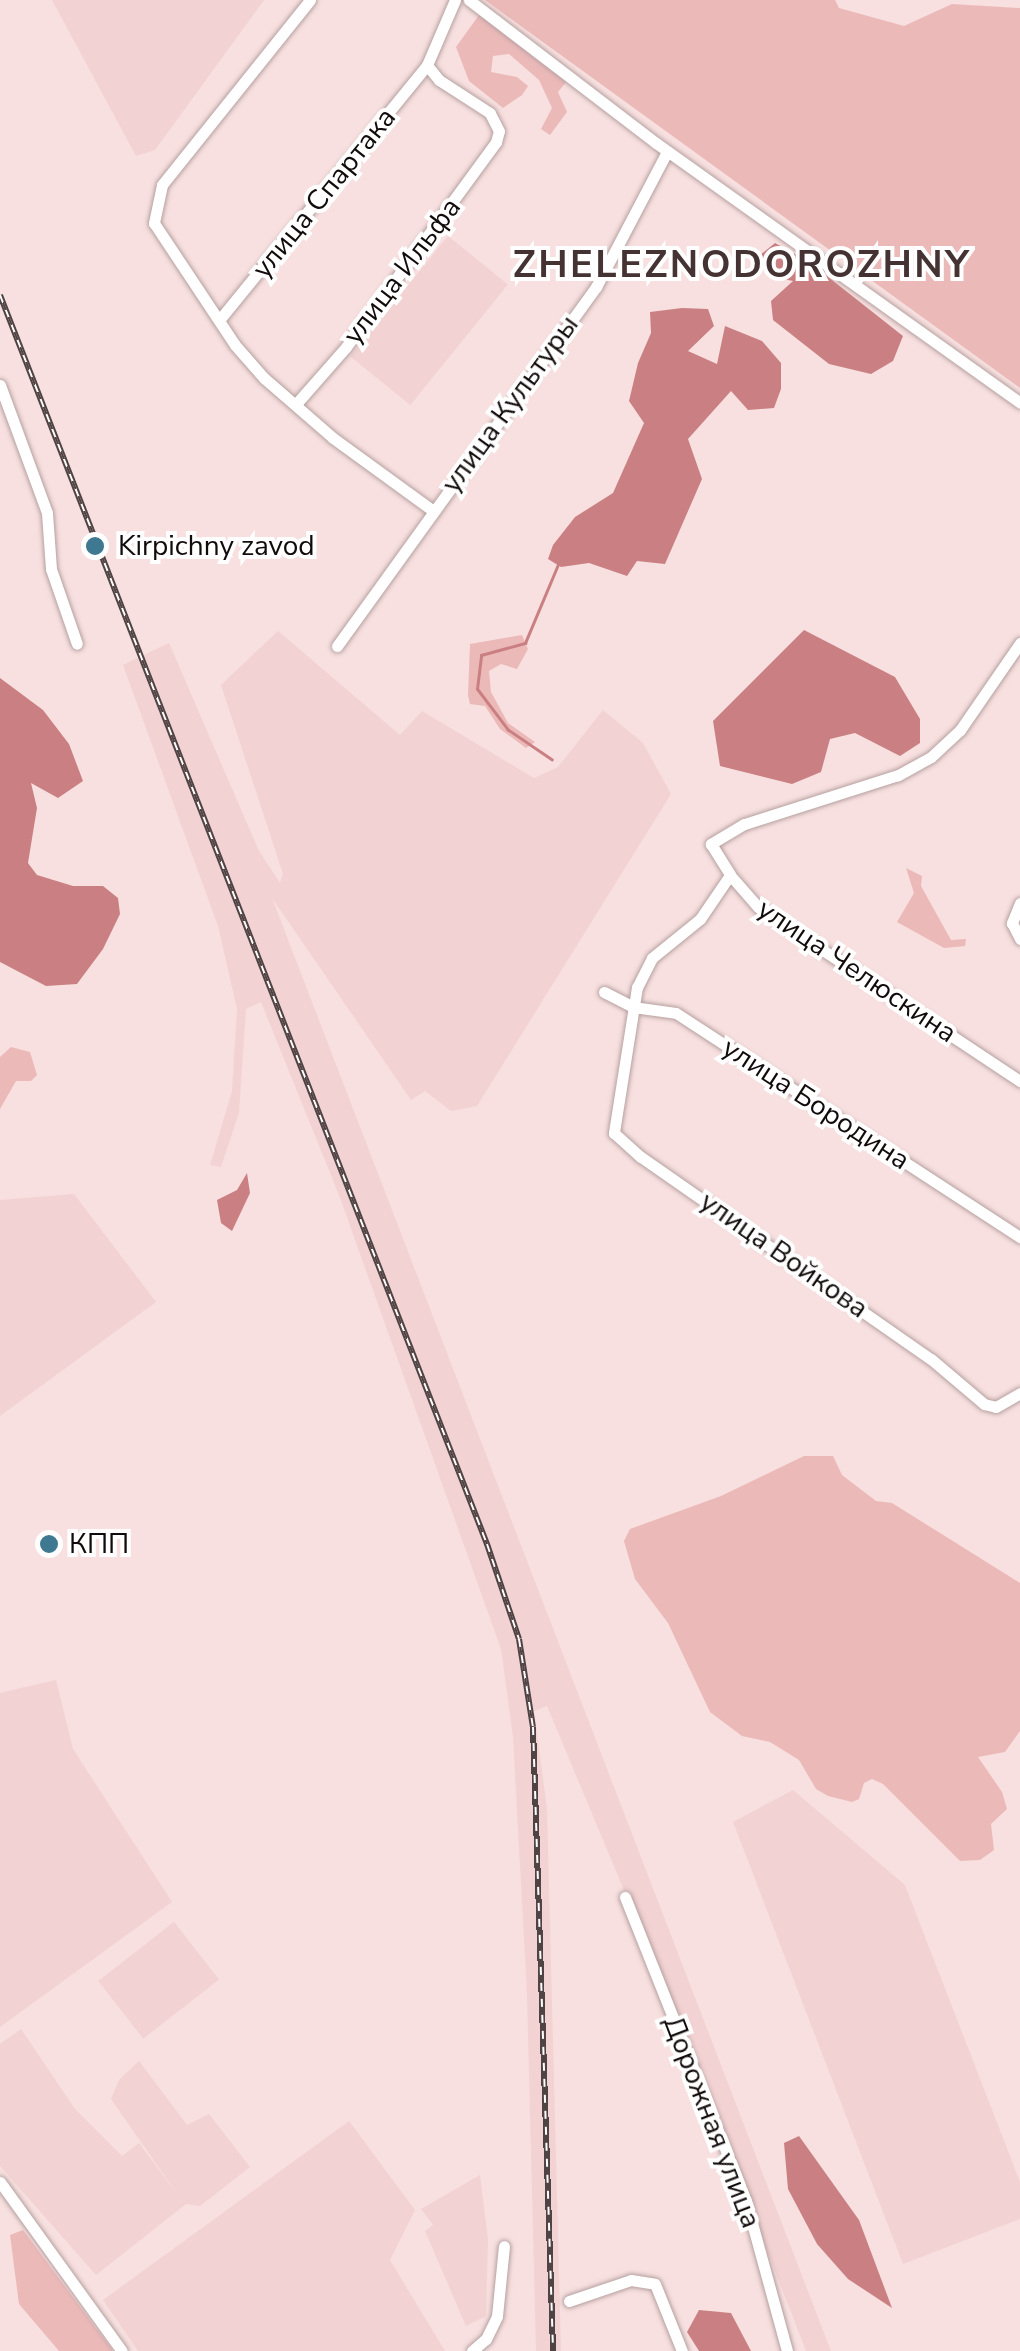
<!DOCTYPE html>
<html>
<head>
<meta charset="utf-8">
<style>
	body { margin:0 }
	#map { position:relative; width:1020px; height:2351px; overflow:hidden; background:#f7e0df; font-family:"Nunito Sans",sans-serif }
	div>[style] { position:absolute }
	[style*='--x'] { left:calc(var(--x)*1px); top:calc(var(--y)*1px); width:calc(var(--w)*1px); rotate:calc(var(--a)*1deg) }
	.built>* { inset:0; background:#f2d2d2; transform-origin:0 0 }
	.green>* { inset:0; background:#ecb9b9 }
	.water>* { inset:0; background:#ca8082 }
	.stream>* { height:2.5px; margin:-1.25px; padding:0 1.25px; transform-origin:1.25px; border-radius:1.25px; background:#ca8082 }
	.roads { filter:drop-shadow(0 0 2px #b6a0a0) drop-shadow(0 0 2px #b6a0a0) }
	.minor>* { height:11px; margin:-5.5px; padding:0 5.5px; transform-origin:5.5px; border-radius:5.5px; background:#fff }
	.rail>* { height:6px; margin-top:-3px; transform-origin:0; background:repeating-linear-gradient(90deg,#fff 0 8px,#4f4343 0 16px); box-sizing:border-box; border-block:2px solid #4f4343 }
	.dots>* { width:28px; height:28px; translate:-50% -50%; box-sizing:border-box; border:5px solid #fff; border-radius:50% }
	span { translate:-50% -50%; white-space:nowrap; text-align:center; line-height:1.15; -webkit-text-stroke:8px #fff; paint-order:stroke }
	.street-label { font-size:28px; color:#120b0b }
	.poi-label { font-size:28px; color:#120b0b }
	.left { translate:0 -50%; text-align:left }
	.district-label { font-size:38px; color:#453333; font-weight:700; letter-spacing:2.5px }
</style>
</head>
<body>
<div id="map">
	<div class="built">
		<i style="clip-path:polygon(52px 0,264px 0,155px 150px,136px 156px)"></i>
		<i style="left:448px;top:236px;width:77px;height:155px;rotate:39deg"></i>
		<i style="clip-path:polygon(278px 631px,400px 735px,422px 711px,534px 778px,558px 767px,603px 710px,643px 743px,671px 794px,477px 1106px,451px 1111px,425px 1091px,411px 1100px,272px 898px,831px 2351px,806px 2351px,672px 2005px,547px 1706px,534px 1711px,547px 1809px,561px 2351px,536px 2351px,527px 1994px,513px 1737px,501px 1649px,339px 1195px,261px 1002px,246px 1009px,239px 1113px,221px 1167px,210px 1165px,232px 1091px,237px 1009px,218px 926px,123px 665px,169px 643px,259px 851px,280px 883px,283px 874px,221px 685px)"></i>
		<i style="clip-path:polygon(74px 1194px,156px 1302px,0 1416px,0 1200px)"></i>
		<i style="clip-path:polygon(56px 1680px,73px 1749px,172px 1902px,0 2027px,0 1693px)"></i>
		<i style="clip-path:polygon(793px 1790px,905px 1885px,1020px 2182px,1020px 2219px,903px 2264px,733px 1822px)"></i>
		<i style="left:174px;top:1922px;width:73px;height:96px;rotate:52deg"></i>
		<i style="clip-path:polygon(21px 2029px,75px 2109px,122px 2156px,139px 2143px,178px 2195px,111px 2099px,119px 2080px,139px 2061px,187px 2125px,209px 2114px,250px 2167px,200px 2206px,186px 2204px,96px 2275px,0 2166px,0 2044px)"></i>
		<i style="clip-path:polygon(349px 2121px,415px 2210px,390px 2260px,445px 2351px,138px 2351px,103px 2300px)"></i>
		<i style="clip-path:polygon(480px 2175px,488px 2240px,486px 2316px,466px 2326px,425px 2231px,433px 2225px,421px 2209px)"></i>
	</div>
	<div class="green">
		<i style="clip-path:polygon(485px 0,835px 0,839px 8px,904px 26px,952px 4px,1020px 8px,1020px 388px)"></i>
		<i style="clip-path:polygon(479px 15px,566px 82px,558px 92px,567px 112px,550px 135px,541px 129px,552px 108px,539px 80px,509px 54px,493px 56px,491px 72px,517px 77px,528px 86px,522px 95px,503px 108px,469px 81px,456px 47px)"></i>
		<i style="clip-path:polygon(522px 635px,528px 649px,517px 669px,501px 664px,489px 671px,491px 692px,508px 723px,535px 742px,526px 748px,500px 729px,485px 706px,470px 704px,468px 695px,470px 644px)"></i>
		<i style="clip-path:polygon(906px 868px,922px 876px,921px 886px,951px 940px,966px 939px,965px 946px,944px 948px,897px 922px,914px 893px)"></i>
		<i style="clip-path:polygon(11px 1047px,30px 1052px,37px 1075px,31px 1081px,16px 1081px,0 1109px,0 1057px)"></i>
		<i style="clip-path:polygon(804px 1456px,833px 1456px,842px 1475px,876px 1501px,892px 1503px,1020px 1583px,1020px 1731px,1005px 1752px,978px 1757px,1002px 1792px,1007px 1809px,991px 1824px,994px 1850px,980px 1860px,960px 1861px,883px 1784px,872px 1779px,864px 1783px,859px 1799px,852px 1802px,828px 1796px,816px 1789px,799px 1760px,770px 1742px,742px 1736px,710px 1712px,668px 1623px,635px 1579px,624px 1541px,630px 1529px,721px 1496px)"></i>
		<i style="clip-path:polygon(23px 2230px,113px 2351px,59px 2351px,19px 2304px,10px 2235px)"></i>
	</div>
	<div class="water">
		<i style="clip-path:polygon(775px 243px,808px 261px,903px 336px,893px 361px,871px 374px,829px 364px,773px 320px,771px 301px,793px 281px,768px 276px,760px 255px)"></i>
		<i style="clip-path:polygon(682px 308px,708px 309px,714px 326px,688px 351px,717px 364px,725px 326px,762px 341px,781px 363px,781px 389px,774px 408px,748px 410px,731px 391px,688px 439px,702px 479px,665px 564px,637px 561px,627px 576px,589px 563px,561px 567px,548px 559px,553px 545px,575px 517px,613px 493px,644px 423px,629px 401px,638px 363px,651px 333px,650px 312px)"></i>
		<i style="clip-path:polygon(804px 630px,895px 677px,920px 719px,920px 743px,900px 756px,855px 733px,830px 739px,821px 772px,792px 784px,720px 766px,713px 721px)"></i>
		<i style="clip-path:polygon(0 678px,43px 710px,69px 744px,83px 781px,58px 798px,31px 783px,37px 808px,28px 863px,37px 875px,73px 886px,103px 886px,118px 898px,120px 914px,103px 949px,77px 984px,46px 986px,0 962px)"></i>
		<i style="clip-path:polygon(247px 1173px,250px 1193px,232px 1231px,221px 1223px,217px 1200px,237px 1190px)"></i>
		<i style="clip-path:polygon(799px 2136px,859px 2220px,892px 2308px,848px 2279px,817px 2244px,788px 2189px,784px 2143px)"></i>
		<i style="clip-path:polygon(699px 2310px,731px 2313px,751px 2351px,699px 2351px,687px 2332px)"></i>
	</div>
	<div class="stream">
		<i style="--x:552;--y:760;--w:53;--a:-145.7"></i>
		<i style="--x:508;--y:730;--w:51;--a:-127.1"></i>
		<i style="--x:477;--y:689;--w:34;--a:-83"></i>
		<i style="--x:481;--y:655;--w:46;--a:-15.3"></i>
		<i style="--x:525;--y:643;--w:88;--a:-67.2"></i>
	</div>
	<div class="roads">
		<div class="minor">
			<i style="--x:310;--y:0;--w:237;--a:128.7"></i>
			<i style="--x:162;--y:185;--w:39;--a:102"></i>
			<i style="--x:154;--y:223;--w:146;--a:56.4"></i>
			<i style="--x:235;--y:345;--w:44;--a:48.7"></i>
			<i style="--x:264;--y:378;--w:91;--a:41"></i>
			<i style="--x:333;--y:438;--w:122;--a:36"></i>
			<i style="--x:469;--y:0;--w:235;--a:37.4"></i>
			<i style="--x:656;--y:143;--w:447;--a:35.5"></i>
			<i style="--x:220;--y:319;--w:328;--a:-50.8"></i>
			<i style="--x:0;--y:385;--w:136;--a:69.8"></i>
			<i style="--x:47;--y:513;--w:56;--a:85.9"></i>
			<i style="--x:51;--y:569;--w:79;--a:70.9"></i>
			<i style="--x:296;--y:404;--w:76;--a:-48.7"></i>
			<i style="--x:346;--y:347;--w:254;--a:-53.8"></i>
			<i style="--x:496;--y:142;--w:11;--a:-75"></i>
			<i style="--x:499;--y:131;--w:20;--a:-117"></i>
			<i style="--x:490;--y:113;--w:61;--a:-147.1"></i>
			<i style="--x:439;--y:80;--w:19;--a:-129"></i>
			<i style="--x:427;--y:65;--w:71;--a:-66.7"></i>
			<i style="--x:1020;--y:643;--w:106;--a:124.6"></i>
			<i style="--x:960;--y:730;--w:40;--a:137"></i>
			<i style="--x:931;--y:757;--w:38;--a:151"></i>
			<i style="--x:898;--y:775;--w:162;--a:162.3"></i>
			<i style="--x:744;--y:824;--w:39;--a:149"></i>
			<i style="--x:711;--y:844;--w:36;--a:58"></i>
			<i style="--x:730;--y:875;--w:43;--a:48.8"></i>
			<i style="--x:758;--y:907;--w:315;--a:33.6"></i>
			<i style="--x:337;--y:646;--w:443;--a:-54.2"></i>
			<i style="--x:596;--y:287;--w:153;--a:-62.3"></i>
			<i style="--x:730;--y:875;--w:53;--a:124.3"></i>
			<i style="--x:700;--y:919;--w:62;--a:140.9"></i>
			<i style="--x:652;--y:958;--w:33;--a:117"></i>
			<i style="--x:637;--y:987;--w:148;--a:99"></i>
			<i style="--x:614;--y:1133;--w:36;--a:42"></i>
			<i style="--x:641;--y:1157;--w:353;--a:34.9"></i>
			<i style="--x:931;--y:1359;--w:70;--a:40.3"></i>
			<i style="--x:984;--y:1404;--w:12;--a:14"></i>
			<i style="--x:996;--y:1407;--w:28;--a:-30"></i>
			<i style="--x:1020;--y:903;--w:22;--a:112"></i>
			<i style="--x:1012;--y:923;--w:18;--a:63"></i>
			<i style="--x:604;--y:992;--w:33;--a:27"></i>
			<i style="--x:633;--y:1007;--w:43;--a:7.9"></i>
			<i style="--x:676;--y:1013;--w:411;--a:33.1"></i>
			<i style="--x:625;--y:1897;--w:327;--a:68.3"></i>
			<i style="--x:746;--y:2201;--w:156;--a:74.7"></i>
			<i style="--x:0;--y:2182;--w:208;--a:54.2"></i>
			<i style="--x:569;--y:2301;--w:65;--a:-18.7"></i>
			<i style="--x:631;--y:2280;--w:24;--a:9"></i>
			<i style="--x:655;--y:2284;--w:72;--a:68.1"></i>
			<i style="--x:472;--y:2351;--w:18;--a:-41"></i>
			<i style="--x:486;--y:2339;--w:25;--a:-64"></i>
			<i style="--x:497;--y:2316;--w:70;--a:-84.3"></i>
		</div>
	</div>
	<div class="rail">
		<i style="--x:0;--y:295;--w:1341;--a:68.7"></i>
		<i style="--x:487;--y:1544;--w:100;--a:71.4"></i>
		<i style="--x:519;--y:1639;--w:89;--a:81"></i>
		<i style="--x:533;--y:1727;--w:624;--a:88.16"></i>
	</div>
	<div class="dots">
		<i style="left:95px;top:546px;background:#3e7891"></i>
		<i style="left:49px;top:1544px;background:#3e7891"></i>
	</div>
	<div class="street-label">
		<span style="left:324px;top:193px;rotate:-51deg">улица Спартака</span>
		<span style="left:402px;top:271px;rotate:-53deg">улица Ильфа</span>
		<span style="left:510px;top:404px;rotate:-54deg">улица Культуры</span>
		<span style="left:857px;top:971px;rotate:34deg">улица Челюскина</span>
		<span style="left:816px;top:1104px;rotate:33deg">улица Бородина</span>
		<span style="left:784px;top:1255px;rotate:35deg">улица Войкова</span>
		<span style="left:712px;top:2122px;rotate:69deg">Дорожная улица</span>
	</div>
	<div class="poi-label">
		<span class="left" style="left:118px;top:546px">Kirpichny zavod</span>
		<span class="left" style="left:69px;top:1544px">КПП</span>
	</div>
	<div class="district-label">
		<span style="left:742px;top:265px">ZHELEZNODOROZHNY</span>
	</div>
</div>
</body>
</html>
